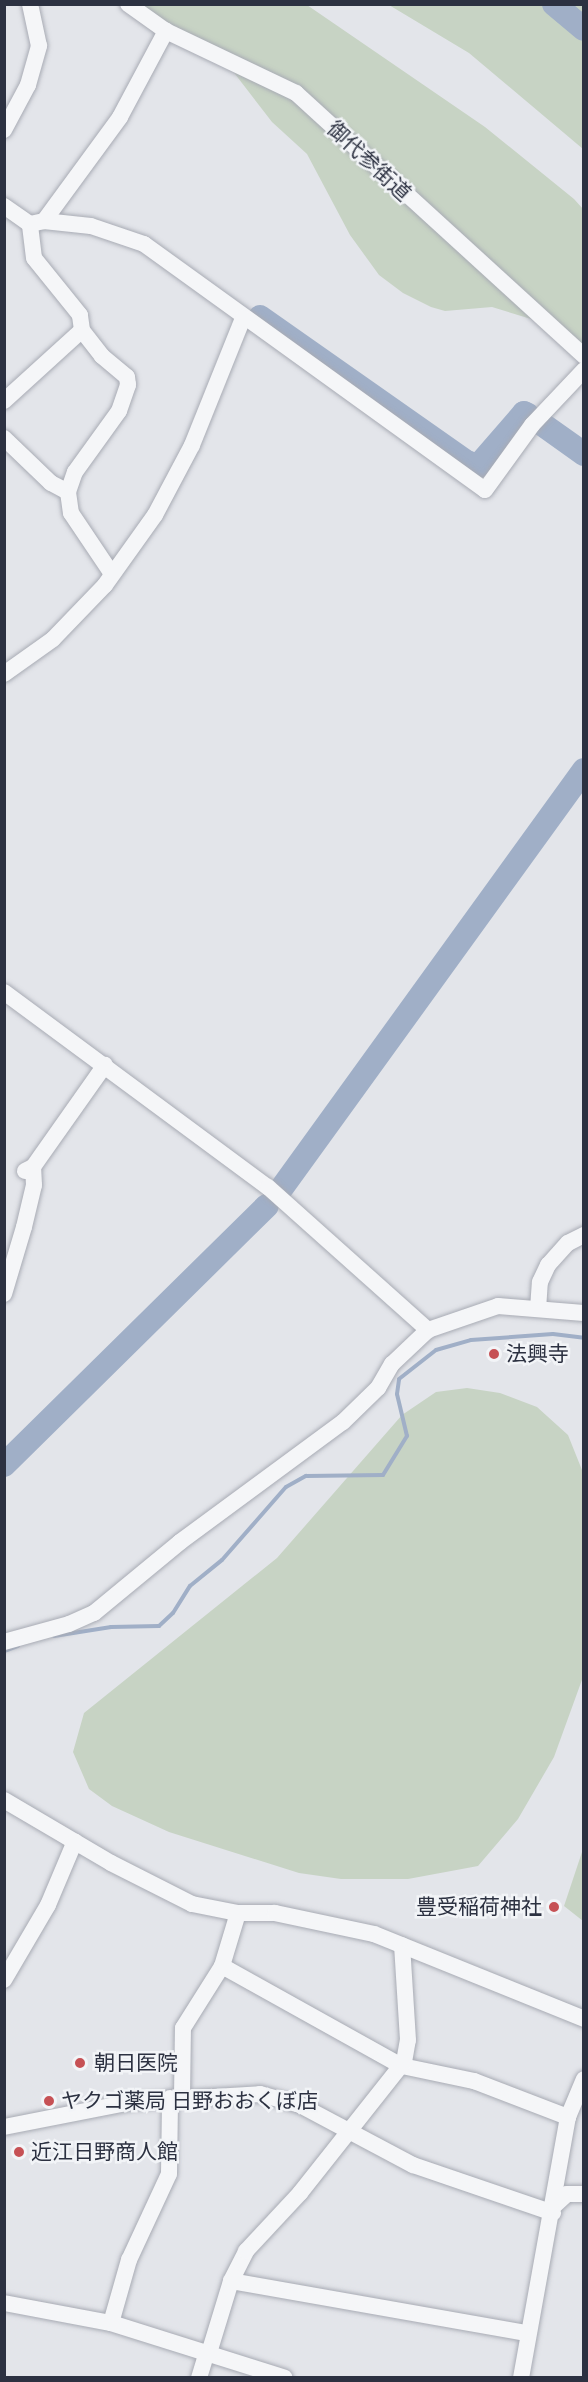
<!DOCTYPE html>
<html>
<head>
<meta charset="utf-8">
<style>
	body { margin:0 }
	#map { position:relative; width:588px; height:2382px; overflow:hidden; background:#e3e5ea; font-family:Karla,"Noto Sans JP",sans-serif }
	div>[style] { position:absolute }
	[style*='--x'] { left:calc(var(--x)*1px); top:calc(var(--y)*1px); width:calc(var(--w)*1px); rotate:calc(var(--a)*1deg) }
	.green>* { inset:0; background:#c7d3c4 }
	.stream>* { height:4px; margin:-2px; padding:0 2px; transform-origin:2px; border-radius:2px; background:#a0afc7 }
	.river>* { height:24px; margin:-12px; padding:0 12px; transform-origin:12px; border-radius:12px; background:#a0afc7 }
	.roads { filter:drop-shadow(0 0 2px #a8abb4) drop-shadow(0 0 2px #a8abb4) }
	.minor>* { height:16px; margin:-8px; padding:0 8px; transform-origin:8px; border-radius:8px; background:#f5f6f8 }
	.dots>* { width:16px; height:16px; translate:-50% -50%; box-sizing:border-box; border:3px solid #f2f4f7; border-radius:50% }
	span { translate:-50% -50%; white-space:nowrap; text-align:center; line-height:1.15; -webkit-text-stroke:5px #f2f4f7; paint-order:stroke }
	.street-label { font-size:21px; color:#2c3141 }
	.poi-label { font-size:21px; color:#2c3141 }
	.left { translate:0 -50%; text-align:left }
	.right { translate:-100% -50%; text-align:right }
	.frame { position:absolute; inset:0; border:6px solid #2c3141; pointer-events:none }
</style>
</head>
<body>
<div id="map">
	<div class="green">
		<i style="clip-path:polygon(139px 5px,307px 5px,485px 127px,574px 199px,583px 209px,583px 365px,547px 329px,531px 319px,492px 307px,445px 311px,431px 307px,403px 293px,379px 275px,350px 235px,307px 154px,272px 122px,215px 48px,161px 23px)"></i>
		<i style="clip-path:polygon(389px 5px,583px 5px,583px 149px,469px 53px)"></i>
		<i style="clip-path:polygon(467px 1388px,500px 1393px,537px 1407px,568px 1435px,584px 1475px,583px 1677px,554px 1757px,518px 1819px,478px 1866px,408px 1879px,341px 1879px,299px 1873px,169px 1832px,112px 1806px,89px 1789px,73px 1752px,84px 1713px,277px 1558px,402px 1415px,436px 1392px)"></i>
		<i style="clip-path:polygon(583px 1825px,583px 1921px,564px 1906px,582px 1852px)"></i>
	</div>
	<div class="stream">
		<i style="--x:54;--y:1636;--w:58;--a:-9"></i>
		<i style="--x:111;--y:1627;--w:48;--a:-1.2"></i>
		<i style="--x:159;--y:1626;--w:19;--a:-43"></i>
		<i style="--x:173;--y:1613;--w:32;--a:-58"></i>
		<i style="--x:190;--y:1586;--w:41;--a:-39.1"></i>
		<i style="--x:222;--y:1560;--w:97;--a:-48.8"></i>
		<i style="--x:286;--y:1487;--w:23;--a:-29"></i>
		<i style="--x:306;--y:1476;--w:77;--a:-0.7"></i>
		<i style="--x:383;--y:1475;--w:46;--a:-58.4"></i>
		<i style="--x:407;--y:1436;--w:43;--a:-103.4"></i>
		<i style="--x:397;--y:1394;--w:15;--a:-82"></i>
		<i style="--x:399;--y:1379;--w:47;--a:-38.1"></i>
		<i style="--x:436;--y:1350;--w:36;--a:-16"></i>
		<i style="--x:471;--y:1340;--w:82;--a:-4.2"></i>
		<i style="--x:553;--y:1334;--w:31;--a:7"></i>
		<i style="--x:4;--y:1651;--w:15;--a:-20"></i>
	</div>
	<div class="river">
		<i style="--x:554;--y:4;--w:39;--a:40"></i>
		<i style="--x:260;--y:317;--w:252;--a:35.1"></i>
		<i style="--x:466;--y:462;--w:13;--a:18"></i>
		<i style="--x:478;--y:466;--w:70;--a:-49"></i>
		<i style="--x:524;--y:413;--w:4;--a:27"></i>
		<i style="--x:539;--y:422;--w:55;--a:35.4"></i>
		<i style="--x:281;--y:1189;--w:517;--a:-54.13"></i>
		<i style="--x:4;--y:1465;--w:369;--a:-44.6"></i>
	</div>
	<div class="roads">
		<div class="minor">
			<i style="--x:128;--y:4;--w:47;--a:35.4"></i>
			<i style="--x:166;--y:31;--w:144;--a:25.5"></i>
			<i style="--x:296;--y:93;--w:390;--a:42.4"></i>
			<i style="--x:4;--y:130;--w:51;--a:-61.9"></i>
			<i style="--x:28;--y:85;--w:41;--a:-74.2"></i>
			<i style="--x:39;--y:46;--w:43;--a:-102.1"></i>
			<i style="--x:4;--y:206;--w:32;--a:35"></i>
			<i style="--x:30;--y:224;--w:14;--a:-12"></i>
			<i style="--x:44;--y:221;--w:47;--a:6.1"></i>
			<i style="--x:91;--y:226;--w:56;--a:18.8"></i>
			<i style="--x:144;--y:244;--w:420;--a:35.8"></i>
			<i style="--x:485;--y:490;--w:80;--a:-54.1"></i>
			<i style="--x:532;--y:425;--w:76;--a:-46.6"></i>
			<i style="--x:44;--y:221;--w:129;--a:-53.8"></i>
			<i style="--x:120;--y:117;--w:98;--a:-61.9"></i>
			<i style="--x:4;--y:401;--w:105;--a:-42.3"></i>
			<i style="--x:82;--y:330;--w:15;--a:-98"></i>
			<i style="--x:80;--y:315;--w:73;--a:-128.9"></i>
			<i style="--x:34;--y:258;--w:34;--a:-97"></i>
			<i style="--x:4;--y:438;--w:65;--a:43.8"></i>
			<i style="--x:51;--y:483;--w:19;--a:28"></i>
			<i style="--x:68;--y:492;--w:21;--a:82"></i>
			<i style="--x:71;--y:513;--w:73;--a:56.1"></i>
			<i style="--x:68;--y:492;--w:21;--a:-71"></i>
			<i style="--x:75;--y:472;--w:75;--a:-54.2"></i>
			<i style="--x:119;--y:411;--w:28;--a:-71"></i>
			<i style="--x:128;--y:385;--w:8;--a:-97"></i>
			<i style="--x:127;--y:377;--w:33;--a:-140"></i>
			<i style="--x:102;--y:356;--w:33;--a:-128"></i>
			<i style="--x:4;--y:674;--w:60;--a:-35.5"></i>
			<i style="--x:53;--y:639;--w:75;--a:-46.1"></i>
			<i style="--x:105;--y:585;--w:86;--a:-54.5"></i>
			<i style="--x:155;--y:515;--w:79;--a:-62.1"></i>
			<i style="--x:192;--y:445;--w:137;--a:-68.1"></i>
			<i style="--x:4;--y:992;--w:328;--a:36.5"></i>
			<i style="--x:268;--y:1187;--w:215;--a:41.8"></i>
			<i style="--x:25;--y:1171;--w:9;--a:-27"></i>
			<i style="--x:33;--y:1167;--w:125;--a:-54.8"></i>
			<i style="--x:4;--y:1294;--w:70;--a:-73.4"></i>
			<i style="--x:24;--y:1227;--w:43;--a:-76.6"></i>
			<i style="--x:34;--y:1185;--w:18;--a:-93"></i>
			<i style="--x:538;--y:1309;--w:27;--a:-86"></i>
			<i style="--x:540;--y:1282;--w:19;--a:-65"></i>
			<i style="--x:548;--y:1265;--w:30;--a:-48"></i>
			<i style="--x:568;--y:1243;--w:18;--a:-27"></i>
			<i style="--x:4;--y:1642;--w:67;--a:-15.5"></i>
			<i style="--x:69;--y:1624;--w:27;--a:-24"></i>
			<i style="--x:94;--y:1613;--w:112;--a:-39.5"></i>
			<i style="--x:180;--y:1542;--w:202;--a:-36.4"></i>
			<i style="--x:343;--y:1422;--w:49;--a:-44.2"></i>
			<i style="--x:378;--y:1388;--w:28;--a:-60"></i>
			<i style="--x:392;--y:1364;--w:50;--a:-43.4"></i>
			<i style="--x:428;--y:1330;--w:74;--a:-18.9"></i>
			<i style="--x:498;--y:1306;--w:86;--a:4.7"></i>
			<i style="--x:4;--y:1800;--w:124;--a:30.5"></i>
			<i style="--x:111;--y:1863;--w:91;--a:26.8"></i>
			<i style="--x:192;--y:1904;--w:47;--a:11.1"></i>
			<i style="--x:238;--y:1913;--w:37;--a:0"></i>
			<i style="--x:275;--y:1913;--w:101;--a:12"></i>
			<i style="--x:374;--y:1934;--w:227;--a:22"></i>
			<i style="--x:222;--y:1966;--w:206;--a:29.1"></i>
			<i style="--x:402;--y:2066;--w:74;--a:11.8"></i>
			<i style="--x:474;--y:2081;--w:101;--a:21"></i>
			<i style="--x:4;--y:1980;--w:87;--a:-59.6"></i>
			<i style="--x:48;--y:1905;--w:69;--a:-67.1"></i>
			<i style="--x:182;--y:2097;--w:69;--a:-89.2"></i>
			<i style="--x:183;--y:2028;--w:73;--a:-57.8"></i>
			<i style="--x:222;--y:1966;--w:55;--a:-73.2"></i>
			<i style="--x:4;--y:2127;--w:129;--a:-11.1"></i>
			<i style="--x:131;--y:2102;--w:129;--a:-3.5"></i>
			<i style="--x:260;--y:2094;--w:41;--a:15.4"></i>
			<i style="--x:300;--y:2105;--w:128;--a:28"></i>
			<i style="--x:413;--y:2165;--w:148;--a:18.9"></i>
			<i style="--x:553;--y:2207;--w:19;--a:-43"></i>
			<i style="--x:567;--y:2194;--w:17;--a:0"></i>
			<i style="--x:231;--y:2281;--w:301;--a:10"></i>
			<i style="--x:4;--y:2303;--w:109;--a:10.6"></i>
			<i style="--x:111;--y:2323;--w:182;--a:17.5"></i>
			<i style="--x:111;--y:2323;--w:66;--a:-74.1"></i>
			<i style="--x:129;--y:2260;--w:95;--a:-65.1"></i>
			<i style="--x:169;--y:2174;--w:76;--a:-89.2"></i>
			<i style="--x:209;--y:2353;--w:75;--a:-73"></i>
			<i style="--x:231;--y:2281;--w:34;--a:-63"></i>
			<i style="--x:246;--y:2251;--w:79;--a:-47"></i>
			<i style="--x:300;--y:2193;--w:167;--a:-51.6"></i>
			<i style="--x:404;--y:2062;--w:22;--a:-80"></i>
			<i style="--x:408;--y:2040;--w:95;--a:-93.6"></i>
			<i style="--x:199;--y:2378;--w:27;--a:-73"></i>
			<i style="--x:521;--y:2378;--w:265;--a:-79.8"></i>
			<i style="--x:568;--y:2117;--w:41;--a:-67.2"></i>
		</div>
	</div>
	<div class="dots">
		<i style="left:494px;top:1354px;background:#c65155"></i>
		<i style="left:554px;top:1907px;background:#c65155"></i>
		<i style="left:80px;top:2063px;background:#c65155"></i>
		<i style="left:49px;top:2101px;background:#c65155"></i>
		<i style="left:19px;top:2152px;background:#c65155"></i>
	</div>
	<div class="street-label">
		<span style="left:369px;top:161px;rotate:43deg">御代参街道</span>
	</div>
	<div class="poi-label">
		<span class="left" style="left:506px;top:1354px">法興寺</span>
		<span class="right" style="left:542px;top:1907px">豊受稲荷神社</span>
		<span class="left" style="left:94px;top:2063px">朝日医院</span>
		<span class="left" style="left:61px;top:2101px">ヤクゴ薬局 日野おおくぼ店</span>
		<span class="left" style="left:31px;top:2152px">近江日野商人館</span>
	</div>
	<div class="frame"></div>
</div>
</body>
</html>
